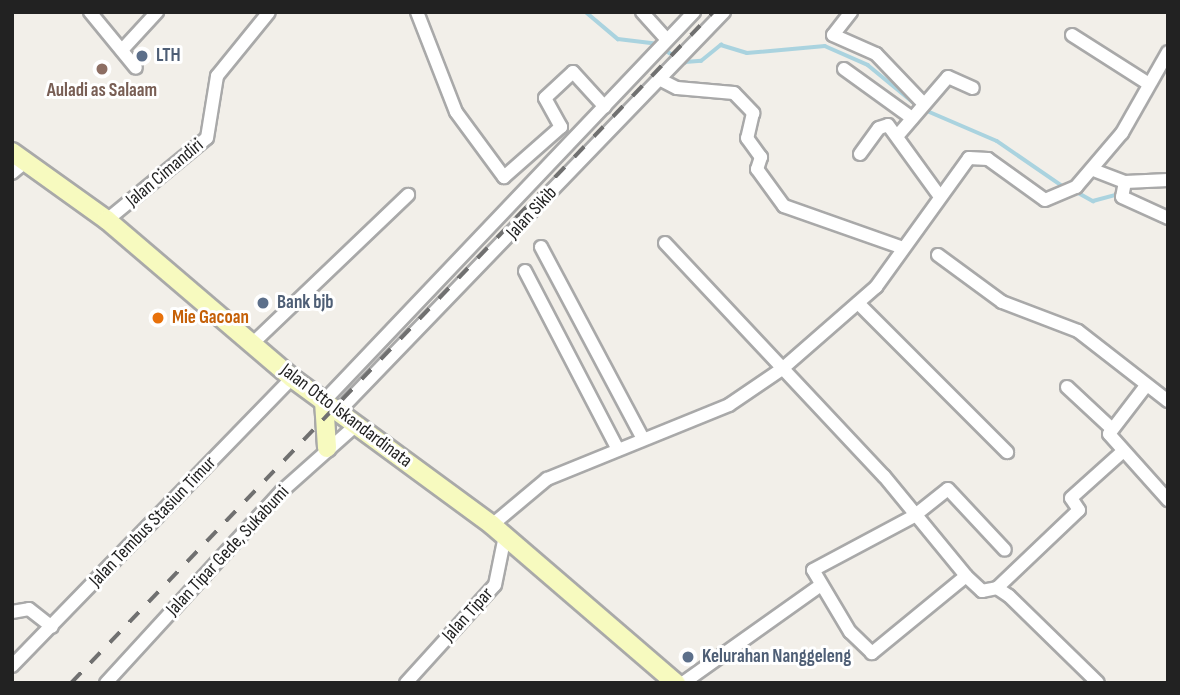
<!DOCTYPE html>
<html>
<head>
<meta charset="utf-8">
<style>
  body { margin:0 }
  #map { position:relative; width:1180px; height:695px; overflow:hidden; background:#f2efe9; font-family:"Sofia Sans Condensed",sans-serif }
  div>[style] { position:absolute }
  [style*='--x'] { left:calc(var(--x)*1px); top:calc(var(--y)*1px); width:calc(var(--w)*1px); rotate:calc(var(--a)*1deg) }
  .stream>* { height:3.5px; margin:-1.75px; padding:0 1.75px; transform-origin:1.75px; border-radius:1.75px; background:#aad3df }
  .roads { filter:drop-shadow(2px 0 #a9a9a9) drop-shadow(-2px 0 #a9a9a9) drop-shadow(0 2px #a9a9a9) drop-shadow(0 -2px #a9a9a9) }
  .minor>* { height:12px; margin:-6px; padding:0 6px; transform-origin:6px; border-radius:6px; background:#fff }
  .secondary>* { height:18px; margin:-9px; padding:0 9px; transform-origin:9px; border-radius:9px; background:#f7fabf }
  .rail>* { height:3.5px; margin-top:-1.75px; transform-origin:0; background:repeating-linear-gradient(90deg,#707070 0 14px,transparent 0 28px) }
  .dots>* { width:19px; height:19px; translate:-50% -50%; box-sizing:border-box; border:4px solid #fff; border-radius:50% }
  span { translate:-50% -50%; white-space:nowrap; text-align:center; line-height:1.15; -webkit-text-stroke:6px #fff; paint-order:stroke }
  .service-label { font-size:19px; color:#4e5e75; font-weight:700 }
  .left { translate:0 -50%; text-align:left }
  .education-label { font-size:19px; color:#785e54; font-weight:700 }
  .street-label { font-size:19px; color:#222 }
  .food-label { font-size:19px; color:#c56008; font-weight:700 }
  .frame { position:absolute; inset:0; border:14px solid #222; pointer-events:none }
</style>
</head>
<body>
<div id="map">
  <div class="stream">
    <i style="--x:586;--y:12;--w:42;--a:40.2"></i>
    <i style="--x:618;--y:39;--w:39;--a:7"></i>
    <i style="--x:663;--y:49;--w:26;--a:31"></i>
    <i style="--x:685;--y:62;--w:16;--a:-4"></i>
    <i style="--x:701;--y:61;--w:26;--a:-39"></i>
    <i style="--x:721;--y:45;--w:27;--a:17"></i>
    <i style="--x:747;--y:53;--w:78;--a:-5.1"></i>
    <i style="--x:825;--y:46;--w:47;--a:23.8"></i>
    <i style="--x:868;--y:65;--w:66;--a:39.5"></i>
    <i style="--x:925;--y:110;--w:78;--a:23.3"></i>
    <i style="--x:997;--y:141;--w:81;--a:34.5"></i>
    <i style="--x:1075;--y:191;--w:21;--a:29"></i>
    <i style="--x:1093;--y:201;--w:27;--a:-15"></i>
  </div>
  <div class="roads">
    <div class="minor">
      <i style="--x:90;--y:12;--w:72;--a:50.6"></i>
      <i style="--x:417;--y:12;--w:107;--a:68.7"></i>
      <i style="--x:456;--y:112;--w:81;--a:53.6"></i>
      <i style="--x:504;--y:177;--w:76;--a:-41.3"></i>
      <i style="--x:561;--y:127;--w:33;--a:-119"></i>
      <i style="--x:545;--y:98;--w:38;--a:-43"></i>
      <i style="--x:573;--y:72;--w:47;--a:47.6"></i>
      <i style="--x:642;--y:12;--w:36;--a:48"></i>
      <i style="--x:851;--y:12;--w:29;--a:128"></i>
      <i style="--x:833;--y:35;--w:47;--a:23.8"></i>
      <i style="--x:876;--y:54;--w:68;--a:46.2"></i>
      <i style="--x:1072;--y:35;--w:91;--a:32.5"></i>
      <i style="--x:122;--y:50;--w:52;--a:-47.4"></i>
      <i style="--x:844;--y:69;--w:84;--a:35.8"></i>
      <i style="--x:659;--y:79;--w:20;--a:27"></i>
      <i style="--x:677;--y:88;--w:57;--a:5"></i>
      <i style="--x:734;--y:93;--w:28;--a:46"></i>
      <i style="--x:753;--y:113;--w:26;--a:103"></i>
      <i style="--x:747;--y:138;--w:24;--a:54"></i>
      <i style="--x:761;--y:157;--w:13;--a:108"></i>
      <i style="--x:757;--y:169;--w:46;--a:53.9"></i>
      <i style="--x:784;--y:206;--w:126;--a:19.4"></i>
      <i style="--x:899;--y:134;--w:75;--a:-49.3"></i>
      <i style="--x:948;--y:77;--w:27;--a:24"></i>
      <i style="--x:860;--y:154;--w:32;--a:-54"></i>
      <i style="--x:879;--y:128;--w:9;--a:-18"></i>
      <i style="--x:888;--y:125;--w:85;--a:54.1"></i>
      <i style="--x:1096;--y:171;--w:31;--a:21"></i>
      <i style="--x:1125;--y:182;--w:43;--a:-2.7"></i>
      <i style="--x:12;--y:173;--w:17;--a:-40"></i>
      <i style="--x:1125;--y:182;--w:15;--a:101"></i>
      <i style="--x:1122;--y:197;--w:51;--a:24.5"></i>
      <i style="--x:107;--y:220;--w:129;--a:-39.4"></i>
      <i style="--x:207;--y:138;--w:63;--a:-80.8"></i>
      <i style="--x:217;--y:76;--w:82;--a:-50.9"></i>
      <i style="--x:665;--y:243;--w:320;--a:46.8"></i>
      <i style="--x:884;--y:476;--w:129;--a:50.6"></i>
      <i style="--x:966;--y:576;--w:22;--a:43"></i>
      <i style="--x:982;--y:591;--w:15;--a:-11"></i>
      <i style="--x:997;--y:588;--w:14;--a:34"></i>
      <i style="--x:1009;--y:596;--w:124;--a:44.3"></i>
      <i style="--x:541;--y:247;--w:217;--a:62"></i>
      <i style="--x:938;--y:255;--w:79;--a:36.3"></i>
      <i style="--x:1002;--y:302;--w:81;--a:20.9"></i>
      <i style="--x:1078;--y:331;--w:114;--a:37.9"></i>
      <i style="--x:525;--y:271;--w:199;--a:62.5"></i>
      <i style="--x:858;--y:303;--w:211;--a:45"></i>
      <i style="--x:252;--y:344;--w:216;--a:-43.7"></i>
      <i style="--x:1067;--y:387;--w:60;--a:43"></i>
      <i style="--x:1145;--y:387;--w:59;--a:127.5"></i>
      <i style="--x:1109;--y:434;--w:89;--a:48.2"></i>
      <i style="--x:324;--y:401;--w:537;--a:-46.43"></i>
      <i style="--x:338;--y:412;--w:556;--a:-46.02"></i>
      <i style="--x:492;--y:525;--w:72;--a:-39.9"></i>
      <i style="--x:547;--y:479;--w:196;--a:-22.1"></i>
      <i style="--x:729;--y:405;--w:64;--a:-34.2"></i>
      <i style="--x:782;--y:369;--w:125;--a:-41.1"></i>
      <i style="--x:876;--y:287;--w:159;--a:-54.2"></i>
      <i style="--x:969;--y:158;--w:19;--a:3"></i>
      <i style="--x:988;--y:159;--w:70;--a:35.7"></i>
      <i style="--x:1045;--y:200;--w:34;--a:-23"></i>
      <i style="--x:1076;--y:187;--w:71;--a:-49.6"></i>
      <i style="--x:1122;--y:133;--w:93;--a:-60.4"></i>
      <i style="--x:966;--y:576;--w:122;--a:140.7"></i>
      <i style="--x:872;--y:653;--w:30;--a:-136"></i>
      <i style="--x:850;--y:632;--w:72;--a:-120.8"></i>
      <i style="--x:813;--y:570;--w:115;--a:-28.1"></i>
      <i style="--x:914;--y:516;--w:43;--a:-38.5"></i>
      <i style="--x:948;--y:489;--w:83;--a:46.9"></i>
      <i style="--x:997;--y:588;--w:113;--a:-43.6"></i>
      <i style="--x:1079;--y:510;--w:14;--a:-124"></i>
      <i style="--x:1071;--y:498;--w:67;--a:-42"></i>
      <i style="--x:12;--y:612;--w:17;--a:-10"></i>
      <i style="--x:29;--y:609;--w:29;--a:38"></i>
      <i style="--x:12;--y:666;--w:402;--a:-45.8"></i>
      <i style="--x:106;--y:683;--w:260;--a:-47.5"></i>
      <i style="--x:282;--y:491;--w:99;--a:-41.7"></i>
      <i style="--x:406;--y:683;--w:132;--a:-47.8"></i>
      <i style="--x:495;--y:585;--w:50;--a:-78.5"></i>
      <i style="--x:683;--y:683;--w:169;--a:-35.4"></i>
    </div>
    <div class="secondary">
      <i style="--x:12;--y:152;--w:117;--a:35.6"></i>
      <i style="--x:107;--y:220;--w:243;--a:40.5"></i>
      <i style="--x:292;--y:378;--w:248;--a:36.3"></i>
      <i style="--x:492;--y:525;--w:243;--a:40.7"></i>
      <i style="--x:324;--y:401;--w:47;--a:86.3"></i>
    </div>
  </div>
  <div class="rail">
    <i style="--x:71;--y:683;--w:929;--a:-46.27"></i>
  </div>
  <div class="dots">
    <i style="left:142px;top:56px;background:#5c6f8a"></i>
    <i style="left:102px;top:69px;background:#8d6e63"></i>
    <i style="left:263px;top:303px;background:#5c6f8a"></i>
    <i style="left:158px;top:318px;background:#e8710a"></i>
    <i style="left:688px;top:657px;background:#5c6f8a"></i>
  </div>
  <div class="service-label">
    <span class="left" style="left:156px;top:56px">LTH</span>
    <span class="left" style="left:277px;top:303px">Bank bjb</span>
    <span class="left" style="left:702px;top:657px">Kelurahan Nanggeleng</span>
  </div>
  <div class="education-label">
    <span style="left:102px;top:91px">Auladi as Salaam</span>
  </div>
  <div class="street-label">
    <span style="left:165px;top:173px;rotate:-40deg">Jalan Cimandiri</span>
    <span style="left:532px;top:213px;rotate:-47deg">Jalan Sikib</span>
    <span style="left:346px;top:416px;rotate:37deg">Jalan Otto Iskandardinata</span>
    <span style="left:153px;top:522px;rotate:-46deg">Jalan Tembus Stasiun Timur</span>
    <span style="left:228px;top:551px;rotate:-47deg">Jalan Tipar Gede, Sukabumi</span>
    <span style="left:468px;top:615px;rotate:-48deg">Jalan Tipar</span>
  </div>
  <div class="food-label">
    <span class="left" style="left:172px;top:318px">Mie Gacoan</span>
  </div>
  <div class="frame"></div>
</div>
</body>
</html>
